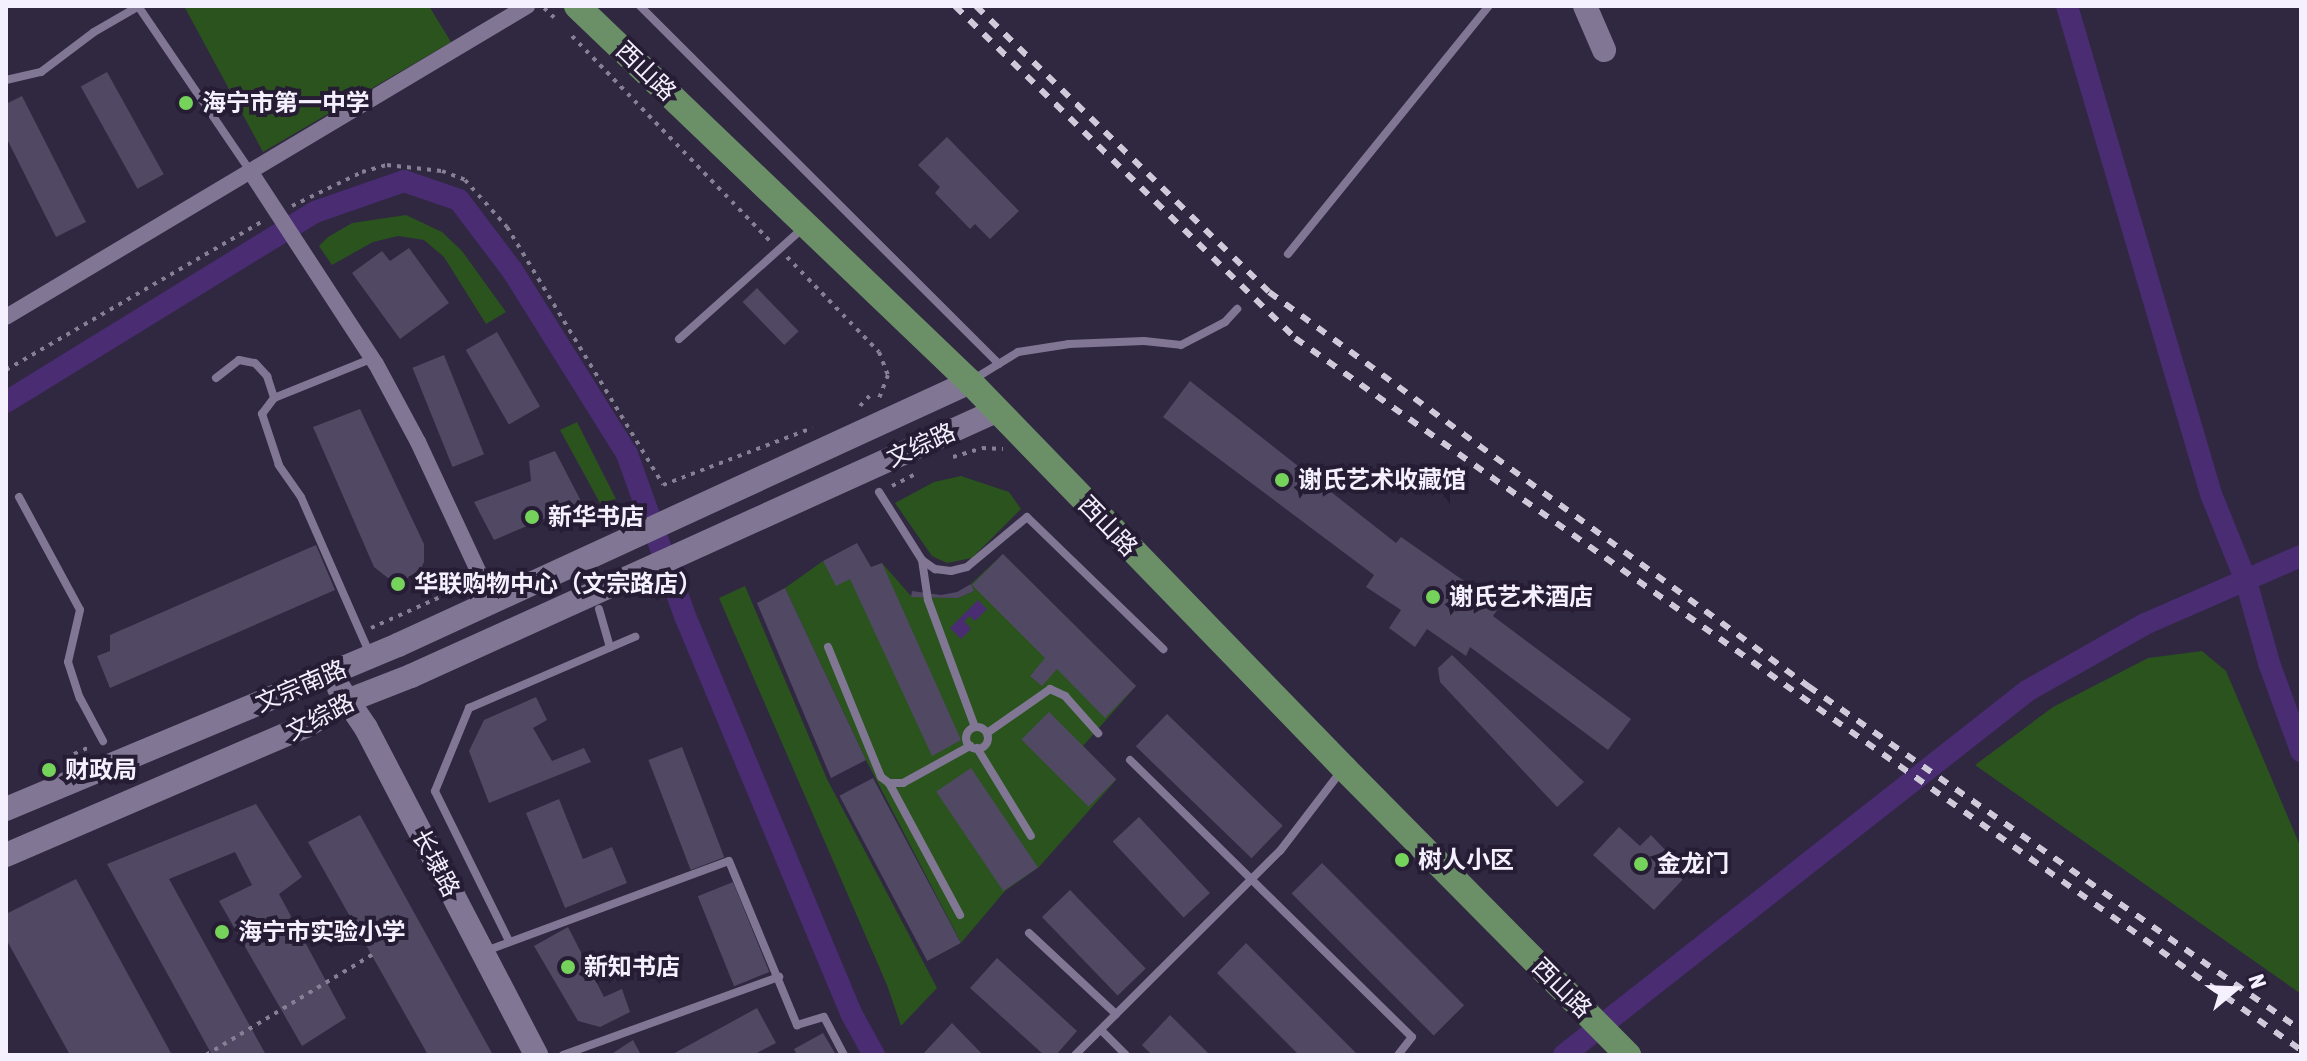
<!DOCTYPE html>
<html>
<head>
<meta charset="utf-8">
<style>
  body { margin:0 }
  #map { position:relative; width:2307px; height:1061px; overflow:hidden; background:#302740; font-family:"Asap Condensed","Noto Sans SC",sans-serif }
  div>[style] { position:absolute }
  [style*='--x'] { left:calc(var(--x)*1px); top:calc(var(--y)*1px); width:calc(var(--w)*1px); rotate:calc(var(--a)*1deg) }
  .green>* { inset:0; background:#2a531e }
  .water>* { inset:0; background:#492c72 }
  .canal>* { height:22px; margin:-11px; padding:0 11px; transform-origin:11px; border-radius:11px; background:#492c72 }
  .building>* { inset:0; background:#514864; transform-origin:0 0 }
  .path>* { height:4px; margin-top:-2px; transform-origin:0; background:repeating-linear-gradient(90deg,#878094 0 4px,transparent 0 10px) }
  .lane>* { height:8px; margin:-4px; padding:0 4px; transform-origin:4px; border-radius:4px; background:#817795 }
  .lane>.ring { margin:-4px; padding:0; box-sizing:content-box; background:none; border:8px solid #817795; border-radius:50% }
  .street>* { height:16px; margin:-8px; padding:0 8px; transform-origin:8px; border-radius:8px; background:#817795 }
  .secondary>* { height:24px; margin:-12px; padding:0 12px; transform-origin:12px; border-radius:12px; background:#817795 }
  .primary>* { height:26px; margin:-13px; padding:0 13px; transform-origin:13px; border-radius:13px; background:#6b9068 }
  .rail>* { height:6px; margin-top:-3px; transform-origin:0; background:repeating-linear-gradient(90deg,#cfcada 0 10px,transparent 0 20px) }
  .dots>* { width:22px; height:22px; translate:-50% -50%; box-sizing:border-box; border:4px solid #261d35; border-radius:50% }
  span { translate:-50% -50%; white-space:nowrap; text-align:center; line-height:1.15; -webkit-text-stroke:8px #261d35; paint-order:stroke }
  .street-label { font-size:24px; color:#f4f0fe }
  .poi-label { font-size:24px; color:#f4f0fe; font-weight:700 }
  .left { translate:0 -50%; text-align:left }
  .frame { position:absolute; inset:0; border:8px solid #f4f0fe; pointer-events:none }
  .north { position:absolute; left:2195px; top:949px; width:80px; height:80px; -webkit-text-stroke:6px #261d35; paint-order:stroke; rotate:71deg; font-size:22px; font-weight:700; line-height:32px; text-align:center; color:#f4f0fe }
  .north::after { content:''; display:block; margin:auto; width:28px; height:36px; background:#f4f0fe; clip-path:polygon(50% 0,100% 100%,50% 72%,0 100%) }
</style>
</head>
<body>
<div id="map">
  <div class="green">
    <i style="clip-path:polygon(184px 6px,429px 6px,451px 42px,263px 152px)"></i>
    <i style="clip-path:polygon(406px 215px,442px 232px,462px 251px,506px 312px,486px 324px,444px 257px,424px 240px,398px 236px,373px 242px,332px 265px,319px 246px,328px 237px,352px 223px)"></i>
    <i style="clip-path:polygon(577px 422px,616px 499px,600px 503px,560px 430px)"></i>
    <i style="clip-path:polygon(961px 476px,1009px 492px,1021px 509px,972px 558px,947px 563px,932px 556px,895px 503px,934px 482px)"></i>
    <i style="clip-path:polygon(1003px 554px,1136px 686px,1083px 746px,1116px 780px,1039px 867px,1005px 891px,961px 943px,866px 760px,785px 588px,823px 561px,837px 585px,882px 563px,911px 596px,958px 598px,974px 591px,971px 584px)"></i>
    <i style="clip-path:polygon(745px 586px,827px 779px,937px 988px,901px 1026px,887px 985px,719px 598px)"></i>
    <i style="clip-path:polygon(2202px 651px,2226px 671px,2301px 848px,2301px 994px,1975px 765px,2053px 707px,2148px 658px)"></i>
  </div>
  <div class="water">
    <i style="clip-path:polygon(978px 600px,987px 609px,975px 621px,970px 616px,964px 621px,971px 629px,961px 639px,950px 628px)"></i>
  </div>
  <div class="canal">
    <i style="--x:2067;--y:6;--w:509;--a:73.56"></i>
    <i style="--x:2211;--y:494;--w:94;--a:68.1"></i>
    <i style="--x:2246;--y:581;--w:85;--a:74.3"></i>
    <i style="--x:2269;--y:663;--w:94;--a:70"></i>
    <i style="--x:6;--y:402;--w:363;--a:-31.6"></i>
    <i style="--x:315;--y:212;--w:94;--a:-19.2"></i>
    <i style="--x:404;--y:181;--w:58;--a:19.1"></i>
    <i style="--x:459;--y:200;--w:88;--a:52.9"></i>
    <i style="--x:512;--y:270;--w:217;--a:58"></i>
    <i style="--x:627;--y:454;--w:172;--a:70.3"></i>
    <i style="--x:685;--y:616;--w:433;--a:67.3"></i>
    <i style="--x:852;--y:1015;--w:46;--a:61.2"></i>
    <i style="--x:1564;--y:1055;--w:589;--a:-38.17"></i>
    <i style="--x:2027;--y:691;--w:136;--a:-29.6"></i>
    <i style="--x:2145;--y:624;--w:170;--a:-23.6"></i>
  </div>
  <div class="building">
    <i style="left:107px;top:72px;width:117px;height:30px;rotate:61deg"></i>
    <i style="clip-path:polygon(22px 96px,86px 222px,56px 237px,6px 137px,6px 104px)"></i>
    <i style="clip-path:polygon(947px 137px,1019px 211px,990px 239px,975px 224px,970px 229px,935px 193px,940px 187px,918px 165px)"></i>
    <i style="clip-path:polygon(409px 248px,449px 303px,400px 339px,352px 273px,382px 251px,390px 261px)"></i>
    <i style="left:757px;top:288px;width:60px;height:20px;rotate:46deg"></i>
    <i style="left:497px;top:332px;width:86px;height:36px;rotate:60deg"></i>
    <i style="left:444px;top:355px;width:107px;height:34px;rotate:68deg"></i>
    <i style="clip-path:polygon(1190px 381px,1396px 543px,1401px 537px,1500px 606px,1493px 616px,1631px 719px,1608px 750px,1470px 647px,1466px 656px,1427px 629px,1415px 647px,1389px 628px,1401px 610px,1366px 587px,1374px 575px,1163px 417px)"></i>
    <i style="clip-path:polygon(360px 409px,424px 544px,424px 562px,420px 570px,405px 580px,388px 578px,374px 567px,313px 427px)"></i>
    <i style="clip-path:polygon(555px 451px,582px 503px,494px 540px,474px 502px,531px 481px,529px 461px)"></i>
    <i style="clip-path:polygon(857px 543px,871px 567px,882px 563px,961px 740px,932px 756px,850px 579px,836px 586px,823px 561px)"></i>
    <i style="clip-path:polygon(316px 545px,335px 590px,110px 688px,97px 656px,110px 651px,110px 635px)"></i>
    <i style="clip-path:polygon(1003px 554px,1136px 686px,1105px 718px,1057px 669px,1042px 686px,1030px 676px,1045px 658px,972px 585px)"></i>
    <i style="clip-path:polygon(971px 584px,974px 591px,958px 598px,911px 597px,912px 591px,941px 595px,957px 592px)"></i>
    <i style="clip-path:polygon(785px 588px,866px 760px,831px 778px,757px 603px)"></i>
    <i style="clip-path:polygon(1452px 655px,1584px 782px,1557px 807px,1440px 682px,1438px 668px)"></i>
    <i style="clip-path:polygon(536px 697px,547px 720px,533px 728px,552px 761px,584px 748px,591px 762px,489px 803px,469px 751px,484px 720px)"></i>
    <i style="left:1049px;top:712px;width:95px;height:39px;rotate:45deg"></i>
    <i style="left:1167px;top:714px;width:161px;height:45px;rotate:44deg"></i>
    <i style="left:682px;top:747px;width:118px;height:36px;rotate:69deg"></i>
    <i style="left:971px;top:768px;width:120px;height:42px;rotate:56deg"></i>
    <i style="left:873px;top:778px;width:187px;height:38px;rotate:62deg"></i>
    <i style="clip-path:polygon(559px 799px,583px 859px,612px 847px,627px 883px,565px 908px,526px 813px)"></i>
    <i style="clip-path:polygon(256px 804px,302px 877px,279px 894px,346px 1018px,302px 1046px,219px 901px,252px 885px,235px 852px,169px 879px,266px 1055px,212px 1055px,107px 864px)"></i>
    <i style="clip-path:polygon(360px 815px,493px 1055px,428px 1055px,308px 842px)"></i>
    <i style="left:1139px;top:817px;width:104px;height:36px;rotate:47deg"></i>
    <i style="clip-path:polygon(1619px 827px,1640px 846px,1651px 835px,1688px 874px,1654px 910px,1593px 855px)"></i>
    <i style="left:1322px;top:863px;width:201px;height:43px;rotate:45deg"></i>
    <i style="clip-path:polygon(76px 879px,172px 1055px,70px 1055px,6px 939px,6px 914px)"></i>
    <i style="left:733px;top:882px;width:97px;height:38px;rotate:68deg"></i>
    <i style="left:1070px;top:890px;width:109px;height:39px;rotate:46deg"></i>
    <i style="clip-path:polygon(568px 927px,604px 997px,622px 989px,630px 1012px,600px 1027px,578px 1021px,534px 946px)"></i>
    <i style="clip-path:polygon(1246px 943px,1358px 1055px,1299px 1055px,1217px 973px)"></i>
    <i style="clip-path:polygon(997px 958px,1077px 1031px,1056px 1055px,1044px 1055px,970px 988px)"></i>
    <i style="clip-path:polygon(757px 1008px,776px 1043px,753px 1055px,671px 1055px)"></i>
    <i style="clip-path:polygon(1170px 1015px,1210px 1055px,1152px 1055px,1142px 1045px)"></i>
    <i style="clip-path:polygon(952px 1023px,983px 1055px,922px 1055px)"></i>
    <i style="clip-path:polygon(823px 1033px,836px 1055px,797px 1055px,794px 1049px)"></i>
    <i style="clip-path:polygon(633px 1040px,641px 1055px,610px 1055px)"></i>
  </div>
  <div class="path">
    <i style="--x:544;--y:8;--w:19;--a:43"></i>
    <i style="--x:572;--y:36;--w:284;--a:46"></i>
    <i style="--x:292;--y:206;--w:78;--a:-25.9"></i>
    <i style="--x:362;--y:172;--w:26;--a:-16"></i>
    <i style="--x:387;--y:165;--w:55;--a:6.2"></i>
    <i style="--x:442;--y:171;--w:25;--a:21"></i>
    <i style="--x:465;--y:180;--w:63;--a:48.2"></i>
    <i style="--x:507;--y:227;--w:301;--a:58.8"></i>
    <i style="--x:663;--y:485;--w:160;--a:-20.9"></i>
    <i style="--x:787;--y:257;--w:132;--a:45.9"></i>
    <i style="--x:879;--y:352;--w:25;--a:69"></i>
    <i style="--x:888;--y:375;--w:26;--a:111"></i>
    <i style="--x:6;--y:370;--w:297;--a:-30.1"></i>
    <i style="--x:860;--y:406;--w:16;--a:-47"></i>
    <i style="--x:953;--y:457;--w:30;--a:-17"></i>
    <i style="--x:982;--y:448;--w:21;--a:3"></i>
    <i style="--x:892;--y:486;--w:27;--a:-27"></i>
    <i style="--x:371;--y:628;--w:103;--a:-24.1"></i>
    <i style="--x:65;--y:758;--w:27;--a:-24"></i>
    <i style="--x:206;--y:1055;--w:194;--a:-31.1"></i>
  </div>
  <div class="lane">
    <i style="--x:138;--y:6;--w:199;--a:55.8"></i>
    <i style="--x:640;--y:6;--w:507;--a:44.92"></i>
    <i style="--x:6;--y:80;--w:36;--a:-13"></i>
    <i style="--x:41;--y:72;--w:66;--a:-37"></i>
    <i style="--x:94;--y:32;--w:52;--a:-30"></i>
    <i style="--x:1288;--y:254;--w:319;--a:-51"></i>
    <i style="--x:679;--y:339;--w:166;--a:-41.8"></i>
    <i style="--x:216;--y:378;--w:29;--a:-38"></i>
    <i style="--x:239;--y:360;--w:16;--a:11"></i>
    <i style="--x:255;--y:363;--w:18;--a:47"></i>
    <i style="--x:267;--y:376;--w:23;--a:72"></i>
    <i style="--x:974;--y:379;--w:52;--a:-31.5"></i>
    <i style="--x:1018;--y:352;--w:52;--a:-8.9"></i>
    <i style="--x:1069;--y:344;--w:75;--a:-2.3"></i>
    <i style="--x:1144;--y:341;--w:37;--a:6"></i>
    <i style="--x:1181;--y:345;--w:50;--a:-27.6"></i>
    <i style="--x:1225;--y:322;--w:18;--a:-47"></i>
    <i style="--x:879;--y:492;--w:80;--a:57.7"></i>
    <i style="--x:922;--y:560;--w:16;--a:35"></i>
    <i style="--x:935;--y:569;--w:16;--a:7"></i>
    <i style="--x:951;--y:571;--w:16;--a:-14"></i>
    <i style="--x:967;--y:567;--w:78;--a:-39.8"></i>
    <i style="--x:1027;--y:517;--w:190;--a:44.1"></i>
    <i style="--x:19;--y:497;--w:128;--a:61.6"></i>
    <i style="--x:80;--y:610;--w:53;--a:103"></i>
    <i style="--x:68;--y:662;--w:38;--a:72"></i>
    <i style="--x:80;--y:698;--w:49;--a:61.9"></i>
    <i style="--x:922;--y:560;--w:40;--a:81.5"></i>
    <i style="--x:928;--y:600;--w:135;--a:69.7"></i>
    <i style="--x:599;--y:609;--w:40;--a:74"></i>
    <i style="--x:828;--y:647;--w:140;--a:67.8"></i>
    <i style="--x:881;--y:777;--w:10;--a:37"></i>
    <i style="--x:889;--y:783;--w:14;--a:0"></i>
    <i style="--x:903;--y:783;--w:77;--a:-28.9"></i>
    <i style="--x:369;--y:652;--w:169;--a:-113.7"></i>
    <i style="--x:301;--y:497;--w:39;--a:-125"></i>
    <i style="--x:279;--y:465;--w:54;--a:-108.4"></i>
    <i style="--x:262;--y:414;--w:20;--a:-53"></i>
    <i style="--x:274;--y:398;--w:107;--a:-22"></i>
    <i class="ring" style="left:966px;top:727px;width:14px;height:14px"></i>
    <i style="--x:987;--y:733;--w:77;--a:-34.9"></i>
    <i style="--x:1050;--y:689;--w:17;--a:25"></i>
    <i style="--x:1065;--y:696;--w:50;--a:48.3"></i>
    <i style="--x:977;--y:748;--w:103;--a:58.5"></i>
    <i style="--x:1130;--y:760;--w:395;--a:44.5"></i>
    <i style="--x:1412;--y:1037;--w:23;--a:128"></i>
    <i style="--x:889;--y:783;--w:150;--a:61.7"></i>
    <i style="--x:1029;--y:933;--w:119;--a:43"></i>
    <i style="--x:509;--y:941;--w:167;--a:-116.3"></i>
    <i style="--x:435;--y:791;--w:90;--a:-67.7"></i>
    <i style="--x:469;--y:708;--w:181;--a:-23.2"></i>
    <i style="--x:483;--y:952;--w:262;--a:-20.3"></i>
    <i style="--x:729;--y:861;--w:178;--a:67.5"></i>
    <i style="--x:797;--y:1025;--w:28;--a:-17"></i>
    <i style="--x:824;--y:1017;--w:43;--a:62.2"></i>
    <i style="--x:1101;--y:1030;--w:35;--a:45"></i>
    <i style="--x:563;--y:1055;--w:230;--a:-19.9"></i>
    <i style="--x:1075;--y:1055;--w:289;--a:-44.9"></i>
    <i style="--x:1280;--y:851;--w:102;--a:-52.6"></i>
  </div>
  <div class="street">
    <i style="--x:250;--y:171;--w:230;--a:56.9"></i>
    <i style="--x:376;--y:364;--w:89;--a:61.7"></i>
    <i style="--x:418;--y:442;--w:151;--a:65"></i>
    <i style="--x:6;--y:317;--w:607;--a:-30.83"></i>
  </div>
  <div class="secondary">
    <i style="--x:1585;--y:6;--w:48;--a:66.6"></i>
    <i style="--x:339;--y:688;--w:48;--a:56"></i>
    <i style="--x:366;--y:728;--w:369;--a:62.5"></i>
    <i style="--x:6;--y:809;--w:425;--a:-22.7"></i>
    <i style="--x:398;--y:645;--w:630;--a:-24.69"></i>
    <i style="--x:6;--y:855;--w:327;--a:-23.3"></i>
    <i style="--x:306;--y:726;--w:48;--a:-31.4"></i>
    <i style="--x:347;--y:701;--w:69;--a:-21.3"></i>
    <i style="--x:411;--y:676;--w:642;--a:-24.37"></i>
  </div>
  <div class="primary">
    <i style="--x:577;--y:6;--w:544;--a:43.73"></i>
    <i style="--x:970;--y:382;--w:537;--a:45.9"></i>
    <i style="--x:1344;--y:768;--w:404;--a:45.3"></i>
  </div>
  <div class="rail">
    <i style="--x:955;--y:6;--w:475;--a:44.3"></i>
    <i style="--x:1295;--y:338;--w:1232;--a:35.29"></i>
    <i style="--x:976;--y:6;--w:409;--a:44.3"></i>
    <i style="--x:1269;--y:292;--w:668;--a:36.17"></i>
    <i style="--x:1808;--y:686;--w:601;--a:34.91"></i>
  </div>
  <div class="dots">
    <i style="left:186px;top:103px;background:#75d25b"></i>
    <i style="left:1282px;top:480px;background:#75d25b"></i>
    <i style="left:532px;top:517px;background:#75d25b"></i>
    <i style="left:398px;top:584px;background:#75d25b"></i>
    <i style="left:1433px;top:597px;background:#75d25b"></i>
    <i style="left:49px;top:770px;background:#75d25b"></i>
    <i style="left:1402px;top:860px;background:#75d25b"></i>
    <i style="left:1641px;top:864px;background:#75d25b"></i>
    <i style="left:222px;top:932px;background:#75d25b"></i>
    <i style="left:568px;top:967px;background:#75d25b"></i>
  </div>
  <div class="street-label">
    <span style="left:646px;top:71px;rotate:44deg">西山路</span>
    <span style="left:921px;top:445px;rotate:-24deg">文综路</span>
    <span style="left:1108px;top:526px;rotate:46deg">西山路</span>
    <span style="left:301px;top:686px;rotate:-23deg">文宗南路</span>
    <span style="left:320px;top:717px;rotate:-27deg">文综路</span>
    <span style="left:436px;top:863px;rotate:62deg">长埭路</span>
    <span style="left:1562px;top:988px;rotate:45deg">西山路</span>
  </div>
  <div class="poi-label">
    <span class="left" style="left:202px;top:103px">海宁市第一中学</span>
    <span class="left" style="left:1298px;top:480px">谢氏艺术收藏馆</span>
    <span class="left" style="left:548px;top:517px">新华书店</span>
    <span class="left" style="left:414px;top:584px">华联购物中心（文宗路店）</span>
    <span class="left" style="left:1449px;top:597px">谢氏艺术酒店</span>
    <span class="left" style="left:65px;top:770px">财政局</span>
    <span class="left" style="left:1418px;top:860px">树人小区</span>
    <span class="left" style="left:1657px;top:864px">金龙门</span>
    <span class="left" style="left:238px;top:932px">海宁市实验小学</span>
    <span class="left" style="left:584px;top:967px">新知书店</span>
  </div>
  <div class="frame"></div>
  <div class="north">N</div>
</div>
</body>
</html>
